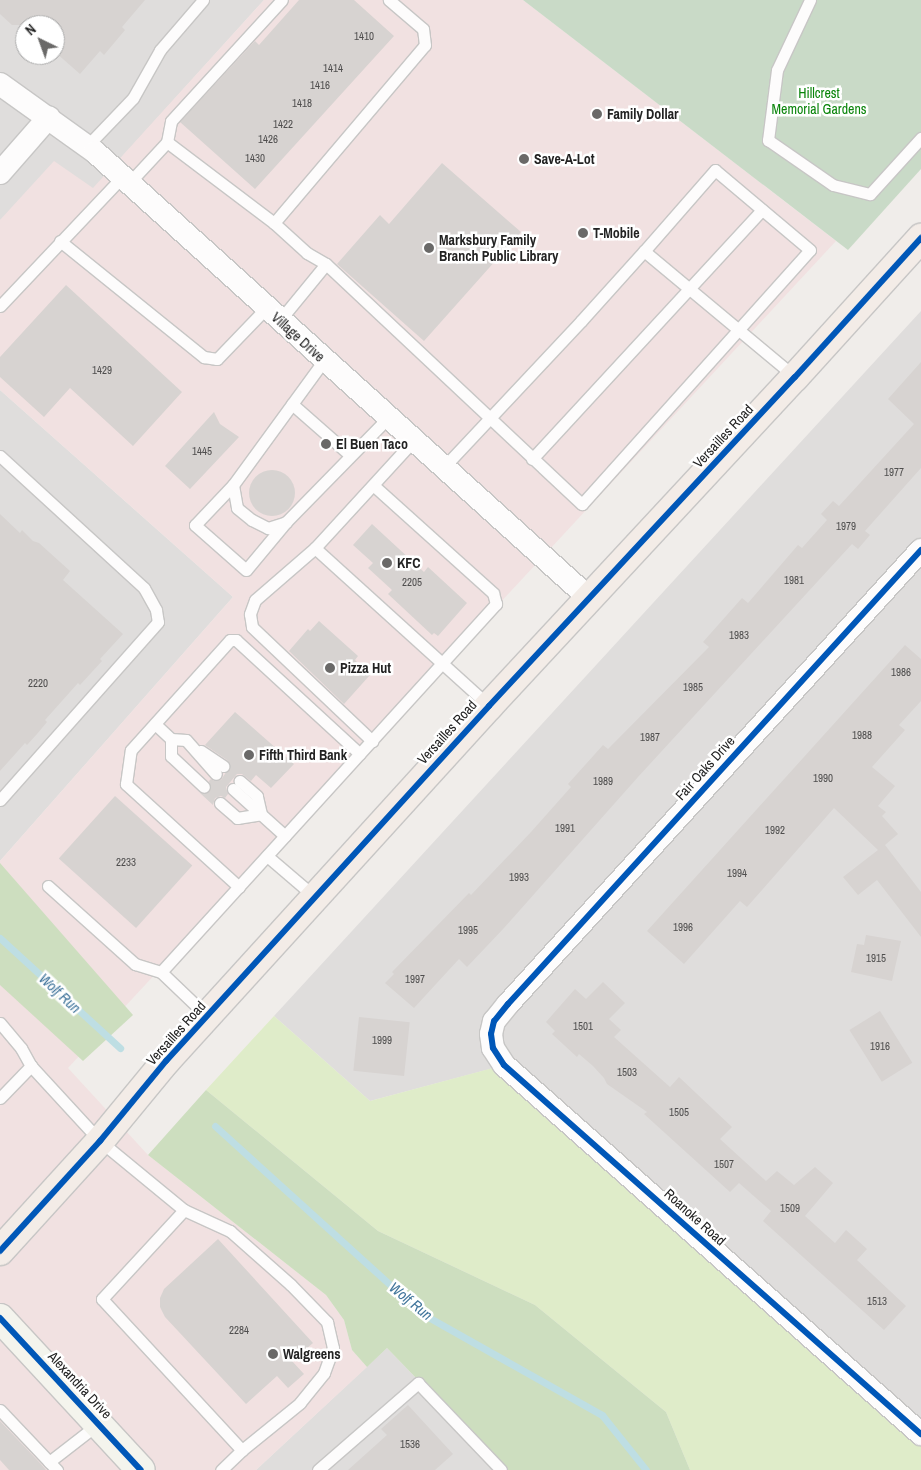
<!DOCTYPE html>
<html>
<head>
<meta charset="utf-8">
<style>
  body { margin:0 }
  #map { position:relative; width:921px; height:1470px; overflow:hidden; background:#f0edea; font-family:"Archivo Narrow",sans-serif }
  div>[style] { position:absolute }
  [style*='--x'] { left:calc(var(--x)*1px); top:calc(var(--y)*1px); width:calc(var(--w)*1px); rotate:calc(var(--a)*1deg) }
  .residential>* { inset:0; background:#dfdddc }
  .commercial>* { inset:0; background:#f1e1e1 }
  .grass>* { inset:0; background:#dfecc9 }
  .forest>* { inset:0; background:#cddebf }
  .cemetery>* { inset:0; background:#c9dac7 }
  .stream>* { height:7px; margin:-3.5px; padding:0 3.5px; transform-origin:3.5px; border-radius:3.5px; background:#bedee3 }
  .building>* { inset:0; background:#d7d3d1; transform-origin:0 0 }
  .round { border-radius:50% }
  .roads { filter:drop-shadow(1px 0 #c7c6c5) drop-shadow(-1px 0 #c7c6c5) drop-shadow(0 1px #c7c6c5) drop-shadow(0 -1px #c7c6c5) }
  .lane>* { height:11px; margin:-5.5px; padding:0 5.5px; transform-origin:5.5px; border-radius:5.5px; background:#fdfcfc }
  .street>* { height:22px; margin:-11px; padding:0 11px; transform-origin:11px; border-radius:11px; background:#fdfcfc }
  .secondary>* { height:28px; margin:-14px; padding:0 14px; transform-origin:14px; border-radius:14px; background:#f4f4ed }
  .primary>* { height:28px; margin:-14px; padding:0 14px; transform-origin:14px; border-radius:14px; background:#f3ece7 }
  .cycleway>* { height:6px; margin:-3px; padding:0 3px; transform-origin:3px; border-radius:3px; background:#0057b8 }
  .dots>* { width:14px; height:14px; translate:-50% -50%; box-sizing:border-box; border:2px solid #fff; border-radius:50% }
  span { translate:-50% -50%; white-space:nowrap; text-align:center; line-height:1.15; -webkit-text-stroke:5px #fff; paint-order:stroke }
  .number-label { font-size:11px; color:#4f4e4e }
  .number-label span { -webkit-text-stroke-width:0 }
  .park-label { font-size:14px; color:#0a850b }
  .poi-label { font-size:14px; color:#222; font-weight:700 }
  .left { translate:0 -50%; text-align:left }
  .street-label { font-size:14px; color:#222 }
  .water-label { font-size:15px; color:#42769c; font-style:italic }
  .north { position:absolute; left:15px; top:15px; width:50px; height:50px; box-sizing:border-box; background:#fff; border:1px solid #a7a7a7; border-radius:50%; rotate:318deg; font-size:14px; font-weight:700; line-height:20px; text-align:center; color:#222 }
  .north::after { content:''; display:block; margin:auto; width:18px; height:22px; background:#6a6968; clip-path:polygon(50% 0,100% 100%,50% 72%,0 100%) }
</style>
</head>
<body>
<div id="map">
  <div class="residential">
    <i style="clip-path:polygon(evenodd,0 0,264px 0,93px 189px,0 220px,0 0,25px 25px,55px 25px,55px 55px,25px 55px,25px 25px)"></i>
    <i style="clip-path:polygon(921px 311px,921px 1432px,505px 1065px,370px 1101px,274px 1016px)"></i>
    <i style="clip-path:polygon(0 390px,233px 597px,0 861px)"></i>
    <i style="clip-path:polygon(387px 1348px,505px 1470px,256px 1470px)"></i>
  </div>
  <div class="commercial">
    <i style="clip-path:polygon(264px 0,523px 0,836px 241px,68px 1068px,148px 1155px,326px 1295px,344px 1320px,352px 1350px,367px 1367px,256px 1470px,0 1470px,0 861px,233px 597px,0 390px,0 220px,54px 161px,93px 188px)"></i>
  </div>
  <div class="grass">
    <i style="clip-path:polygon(274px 1016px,370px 1101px,504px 1065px,921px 1434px,921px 1470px,690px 1470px,666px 1412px,535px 1305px,378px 1231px,206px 1090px)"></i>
  </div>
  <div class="forest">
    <i style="clip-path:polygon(0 863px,133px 1015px,83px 1061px,0 985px)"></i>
    <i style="clip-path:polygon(206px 1090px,378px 1231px,535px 1305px,666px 1412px,690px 1470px,505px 1470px,387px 1348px,367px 1367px,352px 1350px,344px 1320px,326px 1295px,148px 1155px)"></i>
  </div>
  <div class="cemetery">
    <i style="clip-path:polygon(523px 0,921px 0,921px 169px,848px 250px)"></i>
  </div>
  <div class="stream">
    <i style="--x:0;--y:938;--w:163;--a:42.5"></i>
    <i style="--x:215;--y:1126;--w:278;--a:42.2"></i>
    <i style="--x:421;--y:1313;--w:208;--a:29.4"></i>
    <i style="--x:602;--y:1415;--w:70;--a:51.3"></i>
  </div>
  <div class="building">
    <i style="clip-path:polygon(0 0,145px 0,122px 27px,125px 30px,104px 55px,100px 51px,80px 74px,55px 52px,55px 25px,12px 25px,0 14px)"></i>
    <i style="clip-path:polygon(299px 0,354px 0,394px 36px,255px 189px,180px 122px,255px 41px,259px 45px)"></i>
    <i style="clip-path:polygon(442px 163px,521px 232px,424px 341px,337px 264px,380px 215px,389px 224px)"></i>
    <i style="clip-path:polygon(66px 285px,182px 392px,133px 446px,70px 388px,44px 417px,0 377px,0 357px)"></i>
    <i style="clip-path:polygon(921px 362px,921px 468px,865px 531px,870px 535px,858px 549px,852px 544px,638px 777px,504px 928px,467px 967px,459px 959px,414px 1008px,385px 983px,394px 974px,392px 972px,469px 893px,471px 895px,531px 832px,571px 787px,568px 784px,603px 745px,608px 749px,709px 647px,703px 642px,742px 598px,748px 603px,798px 545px,802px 548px,827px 520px,821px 514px,833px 501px,839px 506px,914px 424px,888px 399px)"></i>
    <i style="clip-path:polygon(214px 412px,220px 424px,239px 437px,190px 489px,165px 466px)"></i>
    <i class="round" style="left:249px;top:470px;width:46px;height:46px"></i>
    <i style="clip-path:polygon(0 514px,20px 533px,22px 530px,33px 541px,39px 543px,70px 571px,63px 580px,123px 634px,100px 659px,102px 661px,80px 685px,78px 683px,45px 720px,47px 722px,37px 734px,27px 745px,25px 743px,0 771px)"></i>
    <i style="clip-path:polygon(372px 524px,424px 572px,428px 567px,467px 603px,438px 636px,434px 633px,432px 635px,388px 594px,392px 590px,368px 568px,373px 563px,353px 545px)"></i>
    <i style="clip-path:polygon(319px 621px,358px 656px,355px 660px,370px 675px,344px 704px,289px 651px,308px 629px,310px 631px)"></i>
    <i style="clip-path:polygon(905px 645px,921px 659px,921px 701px,899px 725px,905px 730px,872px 767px,895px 786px,878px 806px,886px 812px,882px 816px,898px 834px,885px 845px,921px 892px,921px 937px,877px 880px,858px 895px,843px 877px,878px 850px,834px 808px,747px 907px,740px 901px,684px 964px,647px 931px)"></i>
    <i style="clip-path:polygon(235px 712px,294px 764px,271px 788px,256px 775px,251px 781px,242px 774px,237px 774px,226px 787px,228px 794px,225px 798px,221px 796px,215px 798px,213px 805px,200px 793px,209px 792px,211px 788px,209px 781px,211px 779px,214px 781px,221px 780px,230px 766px,227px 760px,205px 745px)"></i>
    <i style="left:115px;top:796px;width:104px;height:84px;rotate:42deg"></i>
    <i style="clip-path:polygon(866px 935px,901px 941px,892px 981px,851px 972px,857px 944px,864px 945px)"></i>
    <i style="clip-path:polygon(603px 982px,625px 1003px,609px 1019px,621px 1030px,614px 1037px,670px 1087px,679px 1077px,732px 1127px,720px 1139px,766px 1181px,777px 1171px,794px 1185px,815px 1167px,833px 1183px,805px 1216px,835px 1243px,846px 1230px,867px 1249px,857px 1260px,906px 1306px,884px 1330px,763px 1221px,771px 1211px,739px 1183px,730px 1192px,644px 1114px,647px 1112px,607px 1084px,604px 1078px,593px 1066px,579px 1054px,577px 1057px,552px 1034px,555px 1031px,546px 1022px,575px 989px,586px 999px)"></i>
    <i style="left:880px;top:1011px;width:61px;height:36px;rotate:58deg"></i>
    <i style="left:359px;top:1017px;width:51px;height:54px;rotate:6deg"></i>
    <i style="clip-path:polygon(218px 1239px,313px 1343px,292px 1361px,304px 1374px,288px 1388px,277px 1376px,246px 1404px,165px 1317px,160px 1307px,160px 1298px,164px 1289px)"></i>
    <i style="clip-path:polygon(408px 1405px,453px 1454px,435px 1470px,348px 1470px,387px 1435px,381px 1429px)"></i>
    <i style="clip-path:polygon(0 1421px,41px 1464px,46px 1470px,9px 1470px,0 1460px)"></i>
  </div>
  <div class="roads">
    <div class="lane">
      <i style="--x:810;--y:0;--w:77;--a:115.2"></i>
      <i style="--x:777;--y:70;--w:71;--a:97.3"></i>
      <i style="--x:768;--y:140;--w:79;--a:34.7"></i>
      <i style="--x:833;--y:185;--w:38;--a:14"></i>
      <i style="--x:870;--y:194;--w:76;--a:-47.7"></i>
      <i style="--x:167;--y:142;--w:21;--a:-79"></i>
      <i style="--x:171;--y:121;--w:164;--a:-47.5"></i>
      <i style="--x:87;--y:146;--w:66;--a:-46.2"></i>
      <i style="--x:133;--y:98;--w:55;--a:-60.6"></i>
      <i style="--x:160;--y:50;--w:66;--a:-49.3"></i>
      <i style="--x:129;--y:183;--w:56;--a:-47.2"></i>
      <i style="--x:167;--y:142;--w:134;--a:37.1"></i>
      <i style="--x:274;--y:223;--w:45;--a:42.3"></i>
      <i style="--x:307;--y:253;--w:22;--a:30"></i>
      <i style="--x:326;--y:264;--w:351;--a:43.2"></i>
      <i style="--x:582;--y:504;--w:341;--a:-48.1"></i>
      <i style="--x:810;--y:250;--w:124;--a:-139.9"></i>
      <i style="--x:715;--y:170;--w:108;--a:131.2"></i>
      <i style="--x:274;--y:223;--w:233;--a:-49.7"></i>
      <i style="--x:425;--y:45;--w:16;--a:-97"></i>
      <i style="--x:423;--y:29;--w:45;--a:-139.5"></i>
      <i style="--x:60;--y:241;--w:185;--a:38.9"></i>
      <i style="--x:204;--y:357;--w:13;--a:9"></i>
      <i style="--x:217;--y:359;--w:71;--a:-46.1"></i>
      <i style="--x:0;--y:306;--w:178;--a:-46.6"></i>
      <i style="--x:280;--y:320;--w:72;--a:-50.6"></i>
      <i style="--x:292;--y:404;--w:77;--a:41.3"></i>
      <i style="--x:413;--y:441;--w:145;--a:132.5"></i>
      <i style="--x:315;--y:548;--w:235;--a:42.2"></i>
      <i style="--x:0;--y:456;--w:195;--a:42.5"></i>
      <i style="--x:144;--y:588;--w:25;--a:61"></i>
      <i style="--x:156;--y:610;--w:12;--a:81"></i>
      <i style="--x:158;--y:622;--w:238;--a:131.6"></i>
      <i style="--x:532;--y:459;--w:339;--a:-47.3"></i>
      <i style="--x:443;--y:468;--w:202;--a:-46.8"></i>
      <i style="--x:581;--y:321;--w:94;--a:-48"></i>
      <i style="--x:644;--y:251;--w:197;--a:39.8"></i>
      <i style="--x:233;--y:485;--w:23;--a:80"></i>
      <i style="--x:237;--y:508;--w:19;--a:39"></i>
      <i style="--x:252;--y:520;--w:18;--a:27"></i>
      <i style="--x:268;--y:528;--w:19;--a:-18"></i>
      <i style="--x:286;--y:522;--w:146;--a:-45.6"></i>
      <i style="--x:286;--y:522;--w:62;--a:129.8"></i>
      <i style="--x:246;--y:570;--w:68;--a:-138.6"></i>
      <i style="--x:195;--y:525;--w:55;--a:-46.5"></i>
      <i style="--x:233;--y:485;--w:155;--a:-53.9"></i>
      <i style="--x:315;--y:548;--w:79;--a:139.1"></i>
      <i style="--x:255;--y:600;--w:15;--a:110"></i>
      <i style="--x:250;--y:614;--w:13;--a:81"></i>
      <i style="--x:252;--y:627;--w:166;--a:43.5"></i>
      <i style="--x:155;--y:724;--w:22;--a:43"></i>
      <i style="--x:171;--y:739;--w:15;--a:4"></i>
      <i style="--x:186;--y:740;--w:45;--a:48.6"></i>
      <i style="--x:171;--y:739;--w:17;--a:90"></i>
      <i style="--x:171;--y:756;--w:45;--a:43.2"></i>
      <i style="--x:201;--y:751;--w:27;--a:34"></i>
      <i style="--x:233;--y:789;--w:70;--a:42.1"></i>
      <i style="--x:220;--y:803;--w:23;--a:41"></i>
      <i style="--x:237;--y:818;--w:24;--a:-9"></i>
      <i style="--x:261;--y:814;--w:18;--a:-103"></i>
      <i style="--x:257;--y:796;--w:23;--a:-139"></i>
      <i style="--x:267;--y:856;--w:63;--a:40.5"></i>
      <i style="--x:48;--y:886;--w:117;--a:41.9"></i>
      <i style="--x:135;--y:964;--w:27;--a:17"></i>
      <i style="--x:161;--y:972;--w:64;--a:43.7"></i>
      <i style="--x:239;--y:887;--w:153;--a:-137.7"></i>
      <i style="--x:126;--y:784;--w:34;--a:-82"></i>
      <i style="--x:131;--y:750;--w:148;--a:-48"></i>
      <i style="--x:230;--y:640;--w:6;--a:0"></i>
      <i style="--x:236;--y:640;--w:168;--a:42.6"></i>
      <i style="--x:161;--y:972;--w:498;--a:-47.7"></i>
      <i style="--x:496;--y:604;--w:11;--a:-105"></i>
      <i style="--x:493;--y:593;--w:161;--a:-138"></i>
      <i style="--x:0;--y:1023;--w:33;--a:50"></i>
      <i style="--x:21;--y:1048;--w:21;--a:61"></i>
      <i style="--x:31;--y:1066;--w:102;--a:47.4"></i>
      <i style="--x:100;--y:1141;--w:109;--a:39.4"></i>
      <i style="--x:184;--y:1210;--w:121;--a:132.7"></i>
      <i style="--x:102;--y:1299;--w:206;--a:47.2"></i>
      <i style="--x:242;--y:1450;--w:29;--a:136"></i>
      <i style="--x:0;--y:1098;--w:45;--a:-45.9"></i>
      <i style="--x:184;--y:1210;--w:51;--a:24.5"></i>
      <i style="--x:230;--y:1231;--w:81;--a:41.5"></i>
      <i style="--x:291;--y:1285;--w:52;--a:45.8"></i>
      <i style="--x:327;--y:1322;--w:27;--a:77"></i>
      <i style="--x:333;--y:1348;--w:27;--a:110"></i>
      <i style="--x:324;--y:1373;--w:38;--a:129"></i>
      <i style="--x:300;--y:1403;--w:75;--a:141"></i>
      <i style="--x:0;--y:1410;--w:83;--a:46.5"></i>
      <i style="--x:49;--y:1462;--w:62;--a:-37.8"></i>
      <i style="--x:318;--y:1470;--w:133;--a:-41"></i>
      <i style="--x:418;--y:1383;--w:120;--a:46.3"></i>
    </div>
    <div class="street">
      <i style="--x:0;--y:84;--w:117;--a:35.6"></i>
      <i style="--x:95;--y:152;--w:666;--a:42.08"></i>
      <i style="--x:0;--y:173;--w:74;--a:-48.8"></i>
      <i style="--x:921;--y:550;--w:614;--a:132.29"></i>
      <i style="--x:508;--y:1004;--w:22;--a:129"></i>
      <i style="--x:494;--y:1021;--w:13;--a:103"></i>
      <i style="--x:491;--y:1034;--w:14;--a:82"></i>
      <i style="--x:493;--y:1048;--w:20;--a:57"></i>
      <i style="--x:504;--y:1065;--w:557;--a:41.51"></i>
    </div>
    <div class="secondary">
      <i style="--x:0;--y:1318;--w:207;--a:47.2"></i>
    </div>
    <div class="primary">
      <i style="--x:0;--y:1251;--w:149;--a:-47.7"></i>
      <i style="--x:100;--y:1141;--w:104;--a:-50.5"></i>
      <i style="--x:166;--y:1061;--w:480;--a:-47.7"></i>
      <i style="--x:489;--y:706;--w:449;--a:-47.1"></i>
      <i style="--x:795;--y:377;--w:188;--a:-47.8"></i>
    </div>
  </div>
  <div class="cycleway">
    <i style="--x:921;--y:550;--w:614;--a:132.29"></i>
    <i style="--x:508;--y:1004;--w:22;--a:129"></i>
    <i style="--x:494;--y:1021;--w:13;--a:103"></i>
    <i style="--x:491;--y:1034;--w:14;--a:82"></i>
    <i style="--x:493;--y:1048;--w:20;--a:57"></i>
    <i style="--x:504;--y:1065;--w:557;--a:41.51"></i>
    <i style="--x:0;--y:1251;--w:149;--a:-47.7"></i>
    <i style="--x:100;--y:1141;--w:104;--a:-50.5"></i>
    <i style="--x:166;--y:1061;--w:480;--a:-47.7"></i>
    <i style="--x:489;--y:706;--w:449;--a:-47.1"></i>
    <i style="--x:795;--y:377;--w:188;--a:-47.8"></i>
    <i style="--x:0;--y:1318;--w:207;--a:47.2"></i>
  </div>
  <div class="dots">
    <i style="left:597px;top:114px;background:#6a6968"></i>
    <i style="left:524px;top:159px;background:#6a6968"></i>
    <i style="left:583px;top:233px;background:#6a6968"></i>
    <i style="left:429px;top:248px;background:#6a6968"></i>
    <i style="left:326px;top:444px;background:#6a6968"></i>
    <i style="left:387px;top:563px;background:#6a6968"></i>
    <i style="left:330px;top:668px;background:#6a6968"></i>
    <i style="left:249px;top:755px;background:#6a6968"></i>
    <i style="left:273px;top:1354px;background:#6a6968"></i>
  </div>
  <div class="number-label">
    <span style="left:364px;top:36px">1410</span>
    <span style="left:333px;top:68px">1414</span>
    <span style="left:320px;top:85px">1416</span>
    <span style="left:302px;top:103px">1418</span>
    <span style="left:283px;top:124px">1422</span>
    <span style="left:268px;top:139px">1426</span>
    <span style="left:255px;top:158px">1430</span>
    <span style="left:102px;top:370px">1429</span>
    <span style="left:202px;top:451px">1445</span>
    <span style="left:894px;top:472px">1977</span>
    <span style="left:846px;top:526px">1979</span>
    <span style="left:794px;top:580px">1981</span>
    <span style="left:412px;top:582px">2205</span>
    <span style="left:739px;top:635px">1983</span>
    <span style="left:901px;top:672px">1986</span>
    <span style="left:38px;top:683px">2220</span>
    <span style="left:693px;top:687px">1985</span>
    <span style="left:862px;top:735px">1988</span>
    <span style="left:650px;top:737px">1987</span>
    <span style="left:823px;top:778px">1990</span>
    <span style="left:603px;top:781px">1989</span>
    <span style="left:565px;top:828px">1991</span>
    <span style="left:775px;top:830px">1992</span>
    <span style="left:126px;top:862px">2233</span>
    <span style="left:737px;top:873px">1994</span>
    <span style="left:519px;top:877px">1993</span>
    <span style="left:683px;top:927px">1996</span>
    <span style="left:468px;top:930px">1995</span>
    <span style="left:876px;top:958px">1915</span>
    <span style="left:415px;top:979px">1997</span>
    <span style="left:583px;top:1026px">1501</span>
    <span style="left:382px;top:1040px">1999</span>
    <span style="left:880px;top:1046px">1916</span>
    <span style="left:627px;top:1072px">1503</span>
    <span style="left:679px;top:1112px">1505</span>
    <span style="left:724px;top:1164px">1507</span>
    <span style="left:790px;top:1208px">1509</span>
    <span style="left:877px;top:1301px">1513</span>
    <span style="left:239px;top:1330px">2284</span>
    <span style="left:410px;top:1444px">1536</span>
  </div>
  <div class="park-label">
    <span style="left:819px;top:101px">Hillcrest<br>Memorial Gardens</span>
  </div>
  <div class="poi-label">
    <span class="left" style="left:607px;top:114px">Family Dollar</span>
    <span class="left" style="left:534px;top:159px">Save-A-Lot</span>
    <span class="left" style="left:593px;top:233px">T-Mobile</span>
    <span class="left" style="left:439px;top:248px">Marksbury Family<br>Branch Public Library</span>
    <span class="left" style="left:336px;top:444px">El Buen Taco</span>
    <span class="left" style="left:397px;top:563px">KFC</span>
    <span class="left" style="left:340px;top:668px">Pizza Hut</span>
    <span class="left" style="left:259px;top:755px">Fifth Third Bank</span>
    <span class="left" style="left:283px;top:1354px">Walgreens</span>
  </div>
  <div class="street-label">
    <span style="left:298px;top:337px;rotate:42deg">Village Drive</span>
    <span style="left:723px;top:436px;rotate:-47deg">Versailles Road</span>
    <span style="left:447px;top:732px;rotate:-48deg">Versailles Road</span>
    <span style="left:705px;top:768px;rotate:-48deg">Fair Oaks Drive</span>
    <span style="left:176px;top:1033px;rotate:-48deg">Versailles Road</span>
    <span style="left:695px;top:1217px;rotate:42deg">Roanoke Road</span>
    <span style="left:80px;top:1385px;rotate:47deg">Alexandria Drive</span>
  </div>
  <div class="water-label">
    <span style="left:60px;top:993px;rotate:43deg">Wolf Run</span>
    <span style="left:411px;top:1301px;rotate:39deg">Wolf Run</span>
  </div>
  <div class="north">N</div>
</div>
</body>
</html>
